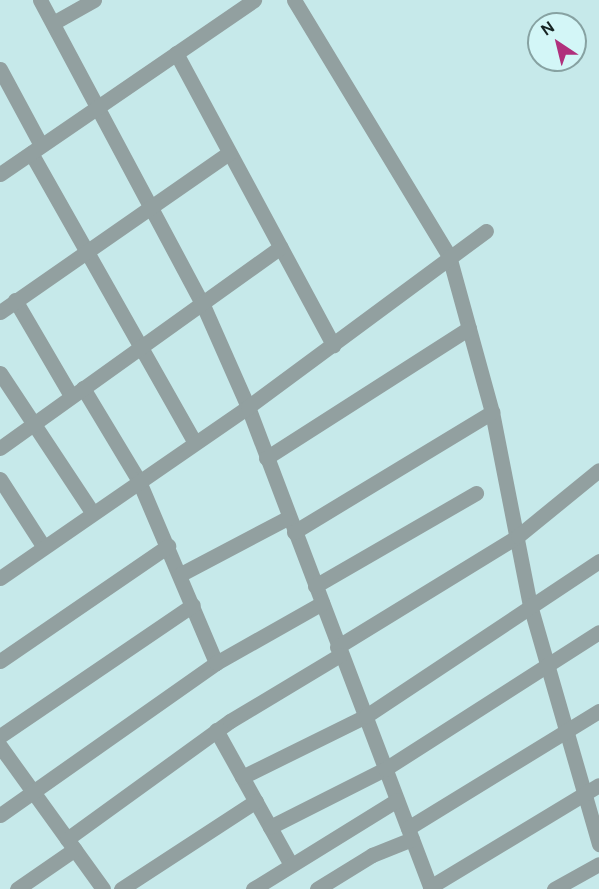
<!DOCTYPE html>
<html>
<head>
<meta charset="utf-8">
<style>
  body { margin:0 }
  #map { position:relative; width:599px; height:889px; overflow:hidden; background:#c6e9ea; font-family:"DM Sans",sans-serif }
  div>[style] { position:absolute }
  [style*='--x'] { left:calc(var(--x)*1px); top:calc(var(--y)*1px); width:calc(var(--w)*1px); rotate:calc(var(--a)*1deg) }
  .minor>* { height:15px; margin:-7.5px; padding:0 7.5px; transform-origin:7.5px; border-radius:7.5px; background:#92a0a0 }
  span { translate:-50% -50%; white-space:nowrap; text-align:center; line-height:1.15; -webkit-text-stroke:4.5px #d3f6f7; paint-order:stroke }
  .north { position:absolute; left:527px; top:12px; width:60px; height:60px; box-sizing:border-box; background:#d3f6f7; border:2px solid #87a2a2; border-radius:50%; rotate:325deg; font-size:16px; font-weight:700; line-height:24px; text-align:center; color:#162323 }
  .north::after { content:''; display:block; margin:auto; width:21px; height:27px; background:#b0307c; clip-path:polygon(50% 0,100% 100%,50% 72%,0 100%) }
</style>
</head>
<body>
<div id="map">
  <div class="minor">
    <i style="--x:40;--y:0;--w:346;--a:61.9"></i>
    <i style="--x:203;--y:305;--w:111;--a:66.2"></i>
    <i style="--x:248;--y:407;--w:516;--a:69.21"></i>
    <i style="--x:294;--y:0;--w:299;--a:58.8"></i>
    <i style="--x:449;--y:256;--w:162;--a:74.6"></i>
    <i style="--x:492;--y:412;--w:197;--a:78.9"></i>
    <i style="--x:530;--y:605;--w:249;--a:73.9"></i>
    <i style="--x:53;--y:23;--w:47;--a:-29.3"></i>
    <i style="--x:176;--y:53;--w:332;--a:61.7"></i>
    <i style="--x:0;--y:69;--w:86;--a:61.7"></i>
    <i style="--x:31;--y:153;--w:331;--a:60.5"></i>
    <i style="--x:0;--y:174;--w:308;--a:-34.4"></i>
    <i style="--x:15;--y:300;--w:111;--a:59.7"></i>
    <i style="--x:0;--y:312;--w:279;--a:-34.8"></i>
    <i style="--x:0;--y:373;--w:167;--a:56.5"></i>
    <i style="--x:83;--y:388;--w:106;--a:58.9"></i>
    <i style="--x:138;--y:479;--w:200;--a:67"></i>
    <i style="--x:0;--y:448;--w:345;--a:-35.6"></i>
    <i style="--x:266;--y:458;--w:241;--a:-32.6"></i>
    <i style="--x:0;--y:479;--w:80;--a:57.3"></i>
    <i style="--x:294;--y:532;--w:232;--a:-31.2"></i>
    <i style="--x:181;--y:574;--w:120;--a:-27.8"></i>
    <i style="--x:0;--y:578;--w:301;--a:-34.6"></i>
    <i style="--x:248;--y:407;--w:296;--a:-36.5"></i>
    <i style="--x:315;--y:586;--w:186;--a:-30"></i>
    <i style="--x:337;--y:647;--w:212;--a:-31.5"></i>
    <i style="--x:518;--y:536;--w:104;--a:-39.2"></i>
    <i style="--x:0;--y:661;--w:204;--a:-34.4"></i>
    <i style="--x:216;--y:730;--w:154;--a:60.9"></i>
    <i style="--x:0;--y:736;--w:233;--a:-34.2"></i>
    <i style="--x:0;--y:746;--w:176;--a:54.2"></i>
    <i style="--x:242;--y:777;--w:138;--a:-26.2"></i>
    <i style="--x:366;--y:716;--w:280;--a:-33.6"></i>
    <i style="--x:0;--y:815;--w:264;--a:-35.1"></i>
    <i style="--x:216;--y:663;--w:122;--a:-29.5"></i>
    <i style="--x:270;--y:827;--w:129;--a:-26.8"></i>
    <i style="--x:385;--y:769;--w:254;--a:-32.6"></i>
    <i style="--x:408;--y:828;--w:224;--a:-31.5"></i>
    <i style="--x:67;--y:839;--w:201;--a:-35.9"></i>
    <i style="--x:230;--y:721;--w:128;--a:-31"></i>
    <i style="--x:430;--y:887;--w:197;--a:-31.1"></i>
    <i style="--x:17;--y:889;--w:70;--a:-34.6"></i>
    <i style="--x:121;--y:889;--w:161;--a:-33.1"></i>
    <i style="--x:253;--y:889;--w:169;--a:-31.7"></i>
    <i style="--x:317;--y:889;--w:65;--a:-31.7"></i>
    <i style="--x:372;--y:855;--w:43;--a:-21.8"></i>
    <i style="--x:554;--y:889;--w:51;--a:-29.1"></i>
  </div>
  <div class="north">N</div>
</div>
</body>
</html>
